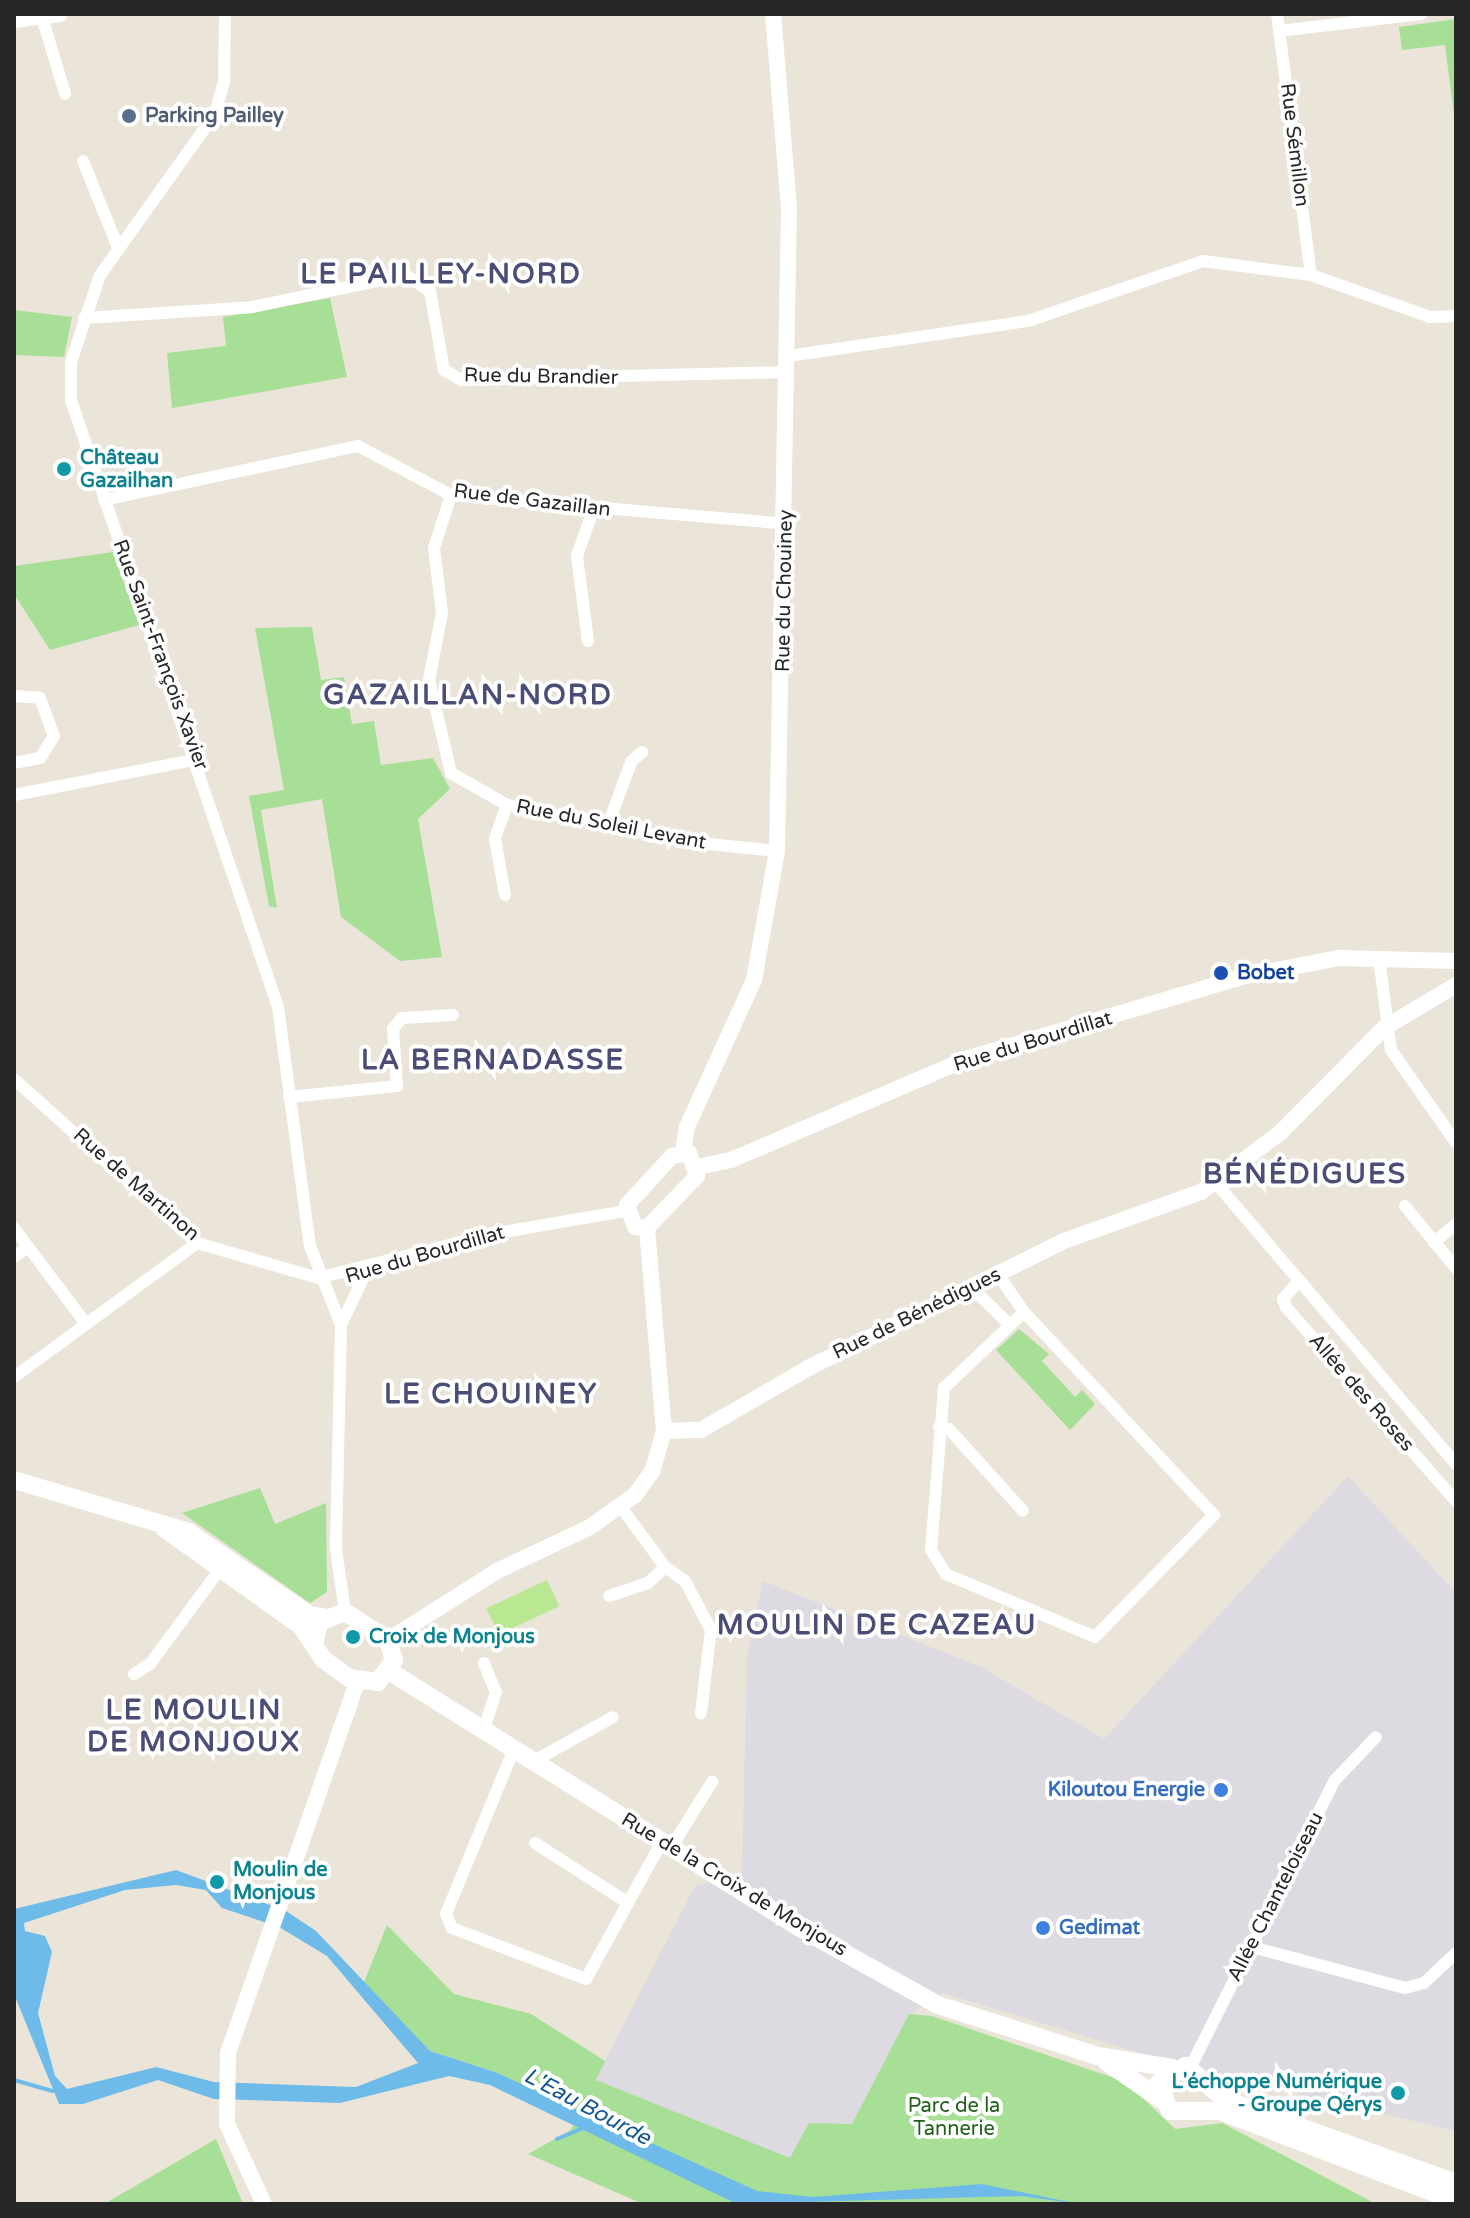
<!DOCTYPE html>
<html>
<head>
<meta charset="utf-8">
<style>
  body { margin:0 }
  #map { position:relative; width:1470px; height:2218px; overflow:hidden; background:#eae4d9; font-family:"Varela Round",sans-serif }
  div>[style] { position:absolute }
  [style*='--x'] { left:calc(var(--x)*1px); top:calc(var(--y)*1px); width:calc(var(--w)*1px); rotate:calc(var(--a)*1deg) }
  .industrial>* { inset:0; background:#dddae2 }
  .green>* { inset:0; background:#a7df96 }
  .pitch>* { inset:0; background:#b9e792; transform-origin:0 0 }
  .water>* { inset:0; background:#6ebbea }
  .stream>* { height:4px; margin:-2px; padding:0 2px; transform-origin:2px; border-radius:2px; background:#6ebbea }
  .minor>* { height:12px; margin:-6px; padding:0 6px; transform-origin:6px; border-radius:6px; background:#fff }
  .tertiary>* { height:16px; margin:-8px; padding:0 8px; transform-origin:8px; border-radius:8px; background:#fff }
  .secondary>* { height:18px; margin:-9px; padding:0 9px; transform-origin:9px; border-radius:9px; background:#fff }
  .dots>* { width:22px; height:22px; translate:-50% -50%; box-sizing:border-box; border:4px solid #fff; border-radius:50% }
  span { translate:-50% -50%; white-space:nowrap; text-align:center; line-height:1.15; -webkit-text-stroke:8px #fff; paint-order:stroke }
  .service-label { font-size:20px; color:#4e5e75; font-weight:700 }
  .left { translate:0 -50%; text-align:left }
  .street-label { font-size:20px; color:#272727 }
  .culture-label { font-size:20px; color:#0d838f; font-weight:700 }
  .right { translate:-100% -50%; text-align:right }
  .transit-label { font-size:20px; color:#164399; font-weight:700 }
  .shop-label { font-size:20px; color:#366cbe; font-weight:700 }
  .park-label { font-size:20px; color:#21611b }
  .water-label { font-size:22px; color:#115692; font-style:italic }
  .district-label { font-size:28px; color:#4a4d76; font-weight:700; letter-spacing:2px }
  .frame { position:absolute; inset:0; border:16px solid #272727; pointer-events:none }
</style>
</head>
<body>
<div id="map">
  <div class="industrial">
    <i style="clip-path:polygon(1348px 1476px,1456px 1593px,1456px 2131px,1190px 2068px,943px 1993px,909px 2015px,852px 2124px,809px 2123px,791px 2159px,595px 2080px,695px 1886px,742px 1875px,747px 1655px,763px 1581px,981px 1667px,1104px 1739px)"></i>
  </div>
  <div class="green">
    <i style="clip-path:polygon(1456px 19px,1456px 130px,1445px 45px,1402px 50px,1399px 27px)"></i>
    <i style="clip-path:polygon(330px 298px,347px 377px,172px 408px,167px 353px,226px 346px,223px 317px)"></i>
    <i style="clip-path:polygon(14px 310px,72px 317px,64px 357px,14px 355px)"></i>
    <i style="clip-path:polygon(113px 552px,139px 625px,50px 650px,14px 594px,14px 566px)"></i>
    <i style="clip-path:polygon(312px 627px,321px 680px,344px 677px,352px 724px,374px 721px,381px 765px,433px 758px,450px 789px,418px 819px,442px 957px,400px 961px,341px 917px,322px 799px,261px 810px,277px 908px,269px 906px,249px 796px,284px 790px,255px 628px)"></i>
    <i style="clip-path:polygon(1019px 1329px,1049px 1354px,1042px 1361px,1075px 1397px,1082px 1390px,1095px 1404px,1070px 1430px,996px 1350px)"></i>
    <i style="clip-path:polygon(260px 1488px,275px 1524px,326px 1503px,327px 1592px,310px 1603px,182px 1513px)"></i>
    <i style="clip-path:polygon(387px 1925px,454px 1994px,531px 2014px,605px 2061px,596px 2080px,790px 2158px,809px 2123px,852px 2124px,909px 2014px,932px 2016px,1126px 2082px,1175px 2129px,1222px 2123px,1376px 2204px,643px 2204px,528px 2154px,571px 2130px,578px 2113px,495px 2072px,430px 2051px,371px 1992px,364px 1982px)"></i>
    <i style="clip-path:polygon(216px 2139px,243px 2204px,104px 2204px)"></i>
  </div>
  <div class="pitch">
    <i style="left:547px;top:1580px;width:29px;height:67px;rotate:65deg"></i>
  </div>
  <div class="water">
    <i style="clip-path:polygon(evenodd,176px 1870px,286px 1911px,316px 1931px,430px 2051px,495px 2072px,757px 2191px,813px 2197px,982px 2184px,1079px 2204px,1021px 2196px,737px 2204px,490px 2085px,449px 2076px,340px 2103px,214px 2099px,158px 2080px,83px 2104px,59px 2104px,14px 1994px,14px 1909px,176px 1870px,176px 1885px,206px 1890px,222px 1908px,279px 1927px,327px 1956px,418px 2063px,356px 2087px,214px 2082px,156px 2067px,67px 2089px,55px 2076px,38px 2013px,52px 1952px,45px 1936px,25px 1931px,24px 1923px,125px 1890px,176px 1885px)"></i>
  </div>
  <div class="stream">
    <i style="--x:14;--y:2080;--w:40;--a:16"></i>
    <i style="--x:557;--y:2139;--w:25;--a:-23"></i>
  </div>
  <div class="minor">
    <i style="--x:41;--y:14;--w:83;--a:73.1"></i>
    <i style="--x:225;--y:14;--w:68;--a:90.8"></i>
    <i style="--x:224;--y:82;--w:33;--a:106"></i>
    <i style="--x:215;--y:114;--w:198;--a:125.5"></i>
    <i style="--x:100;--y:275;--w:92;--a:108.4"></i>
    <i style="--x:71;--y:362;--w:38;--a:90"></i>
    <i style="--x:71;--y:400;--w:641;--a:71.17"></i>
    <i style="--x:278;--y:1007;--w:241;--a:82.4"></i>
    <i style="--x:310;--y:1246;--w:85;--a:68.6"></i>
    <i style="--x:341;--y:1325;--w:224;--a:91.3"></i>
    <i style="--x:336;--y:1549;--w:64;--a:81.9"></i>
    <i style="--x:1277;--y:14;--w:263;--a:82.6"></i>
    <i style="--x:1279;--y:31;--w:143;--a:-6.8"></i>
    <i style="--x:83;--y:161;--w:93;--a:67.9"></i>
    <i style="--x:84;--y:318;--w:168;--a:-3.7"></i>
    <i style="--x:252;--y:307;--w:157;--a:-11.7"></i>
    <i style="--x:406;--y:275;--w:29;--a:34"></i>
    <i style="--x:430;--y:291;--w:80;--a:80"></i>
    <i style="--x:444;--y:370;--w:20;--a:30"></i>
    <i style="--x:461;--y:380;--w:326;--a:-1.4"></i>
    <i style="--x:788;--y:356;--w:243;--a:-8.3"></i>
    <i style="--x:1028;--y:321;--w:185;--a:-18.9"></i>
    <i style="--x:1203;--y:261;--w:109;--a:7.4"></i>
    <i style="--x:1311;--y:275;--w:126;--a:19.4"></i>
    <i style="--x:1430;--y:317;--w:26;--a:-2"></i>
    <i style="--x:451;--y:495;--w:56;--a:107.8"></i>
    <i style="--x:434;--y:548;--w:65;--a:83"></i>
    <i style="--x:442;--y:613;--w:68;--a:101"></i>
    <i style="--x:429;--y:680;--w:96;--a:76.7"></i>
    <i style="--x:451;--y:773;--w:64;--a:29.7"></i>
    <i style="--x:507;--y:805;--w:186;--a:11.5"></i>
    <i style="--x:689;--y:842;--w:88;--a:5.8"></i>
    <i style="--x:104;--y:500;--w:260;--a:-12"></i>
    <i style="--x:358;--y:446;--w:105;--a:27.8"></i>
    <i style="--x:451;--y:495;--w:336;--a:4.9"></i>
    <i style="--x:588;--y:641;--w:86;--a:-97.4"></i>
    <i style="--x:577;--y:556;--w:49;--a:-70.8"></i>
    <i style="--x:14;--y:696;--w:26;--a:4"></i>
    <i style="--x:40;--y:698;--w:40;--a:69.8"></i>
    <i style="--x:54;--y:736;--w:26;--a:122"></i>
    <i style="--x:40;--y:758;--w:26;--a:169"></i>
    <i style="--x:14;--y:795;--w:188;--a:-11"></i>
    <i style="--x:608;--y:825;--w:67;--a:-69.9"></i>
    <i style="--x:631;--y:762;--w:15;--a:-42"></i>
    <i style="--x:505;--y:895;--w:58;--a:-100"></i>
    <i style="--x:495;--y:838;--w:35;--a:-70"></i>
    <i style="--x:1379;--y:958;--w:93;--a:82.6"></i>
    <i style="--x:1391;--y:1050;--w:113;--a:55"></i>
    <i style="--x:14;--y:1079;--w:246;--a:41.9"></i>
    <i style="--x:197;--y:1243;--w:126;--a:16.1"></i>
    <i style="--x:318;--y:1278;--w:185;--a:-14.1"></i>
    <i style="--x:497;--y:1233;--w:131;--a:-9.7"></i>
    <i style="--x:289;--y:1097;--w:109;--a:-5.8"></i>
    <i style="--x:397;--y:1086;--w:57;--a:-94"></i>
    <i style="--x:393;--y:1029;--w:14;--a:-51"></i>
    <i style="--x:402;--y:1018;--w:51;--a:-3.4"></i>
    <i style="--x:1216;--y:1183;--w:370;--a:49.5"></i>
    <i style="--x:1405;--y:1206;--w:80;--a:50.6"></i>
    <i style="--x:14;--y:1228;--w:120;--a:53.1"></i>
    <i style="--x:1434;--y:1242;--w:28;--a:-39"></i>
    <i style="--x:14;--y:1257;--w:17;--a:-36"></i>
    <i style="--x:997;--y:1273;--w:47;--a:55.3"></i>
    <i style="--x:1024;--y:1312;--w:278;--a:46.9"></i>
    <i style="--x:1214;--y:1515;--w:170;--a:134.3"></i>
    <i style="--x:1095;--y:1637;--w:162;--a:-157.1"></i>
    <i style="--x:946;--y:1574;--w:28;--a:-122"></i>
    <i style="--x:931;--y:1550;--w:163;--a:-85.4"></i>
    <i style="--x:944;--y:1388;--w:110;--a:-43.5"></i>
    <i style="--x:1297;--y:1283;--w:21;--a:131"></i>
    <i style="--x:1283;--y:1299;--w:9;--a:69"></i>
    <i style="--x:1286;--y:1307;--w:258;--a:48.8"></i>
    <i style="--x:971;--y:1287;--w:54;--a:44.3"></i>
    <i style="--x:341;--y:1325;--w:61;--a:-64.7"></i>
    <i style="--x:14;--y:1377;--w:227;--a:-36.2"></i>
    <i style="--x:939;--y:1427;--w:10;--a:11"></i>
    <i style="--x:949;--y:1429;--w:110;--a:47.9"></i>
    <i style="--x:621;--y:1507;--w:74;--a:53.7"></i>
    <i style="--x:665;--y:1567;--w:24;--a:35"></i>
    <i style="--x:685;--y:1581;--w:55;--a:62"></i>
    <i style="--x:711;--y:1630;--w:84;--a:96.9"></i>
    <i style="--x:609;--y:1596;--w:41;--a:-18.4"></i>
    <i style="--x:648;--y:1583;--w:23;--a:-43"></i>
    <i style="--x:484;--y:1663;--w:31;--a:68"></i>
    <i style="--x:496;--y:1692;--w:40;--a:108"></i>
    <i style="--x:134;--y:1674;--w:19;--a:-32"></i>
    <i style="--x:150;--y:1664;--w:123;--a:-53.6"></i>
    <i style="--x:514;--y:1749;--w:178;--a:112.4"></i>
    <i style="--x:446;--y:1914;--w:15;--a:67"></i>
    <i style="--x:452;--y:1928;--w:143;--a:20.8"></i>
    <i style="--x:586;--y:1979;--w:155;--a:-61.1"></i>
    <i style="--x:534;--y:1761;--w:90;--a:-29.1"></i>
    <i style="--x:535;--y:1843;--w:111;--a:32.8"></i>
    <i style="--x:671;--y:1848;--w:78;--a:-58.2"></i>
    <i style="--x:1252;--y:1947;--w:158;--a:15"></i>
    <i style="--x:1405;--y:1988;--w:20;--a:-15"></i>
    <i style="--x:1424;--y:1983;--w:44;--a:-43.2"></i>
    <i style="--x:1190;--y:2068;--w:322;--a:-63.3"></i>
    <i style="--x:1335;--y:1780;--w:59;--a:-46.4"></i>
  </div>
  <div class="tertiary">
    <i style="--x:14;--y:20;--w:46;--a:-7.4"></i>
    <i style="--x:683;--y:1152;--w:25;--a:-81"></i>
    <i style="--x:687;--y:1127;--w:162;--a:-65.5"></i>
    <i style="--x:754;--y:980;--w:131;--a:-79.9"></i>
    <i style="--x:777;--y:851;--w:643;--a:-88.93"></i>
    <i style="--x:789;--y:208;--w:195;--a:-94.7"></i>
    <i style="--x:689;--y:1153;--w:24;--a:71"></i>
    <i style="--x:697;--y:1176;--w:72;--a:133.9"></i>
    <i style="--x:647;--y:1228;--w:12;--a:-175"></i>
    <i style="--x:635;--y:1227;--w:23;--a:-110"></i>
    <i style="--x:627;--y:1205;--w:67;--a:-47.4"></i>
    <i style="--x:672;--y:1156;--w:17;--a:-10"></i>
    <i style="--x:698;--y:1167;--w:34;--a:-12"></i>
    <i style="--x:731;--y:1160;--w:259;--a:-23.2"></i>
    <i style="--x:969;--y:1058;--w:289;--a:-16.5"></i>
    <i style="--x:1246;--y:976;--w:95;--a:-11"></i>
    <i style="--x:1339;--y:958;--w:117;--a:1.5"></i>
    <i style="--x:664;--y:1431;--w:37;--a:-2"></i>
    <i style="--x:701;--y:1430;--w:126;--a:-30"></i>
    <i style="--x:810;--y:1367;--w:284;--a:-26.4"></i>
    <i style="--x:1064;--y:1241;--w:145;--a:-19.7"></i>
    <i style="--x:1201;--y:1192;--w:99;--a:-36.8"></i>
    <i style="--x:1280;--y:1133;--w:148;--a:-45.3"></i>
    <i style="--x:1384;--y:1028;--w:84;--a:-30.8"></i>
    <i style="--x:388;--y:1640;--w:129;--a:-32.3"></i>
    <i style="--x:497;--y:1571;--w:103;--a:-25.3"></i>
    <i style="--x:590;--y:1527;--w:55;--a:-35.4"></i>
    <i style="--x:635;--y:1495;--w:29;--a:-54"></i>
    <i style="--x:652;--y:1472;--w:43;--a:-73.7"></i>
    <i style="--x:664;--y:1431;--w:204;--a:-94.8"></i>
    <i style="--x:264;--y:2204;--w:88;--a:-114.8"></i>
    <i style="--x:227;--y:2124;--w:71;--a:-89.2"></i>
    <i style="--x:228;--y:2053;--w:393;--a:-70.8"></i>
  </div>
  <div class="secondary">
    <i style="--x:14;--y:1480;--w:182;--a:16.6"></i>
    <i style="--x:188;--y:1532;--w:147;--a:34.4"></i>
    <i style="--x:309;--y:1615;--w:15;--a:8"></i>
    <i style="--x:165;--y:1529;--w:167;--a:35.5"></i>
    <i style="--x:301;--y:1626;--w:40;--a:56"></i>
    <i style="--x:323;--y:1659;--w:32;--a:36"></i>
    <i style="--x:349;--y:1678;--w:29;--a:8"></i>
    <i style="--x:378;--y:1682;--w:27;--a:-54"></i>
    <i style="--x:394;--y:1660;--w:21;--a:-107"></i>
    <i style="--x:388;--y:1640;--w:51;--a:-146.9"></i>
    <i style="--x:345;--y:1612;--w:28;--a:159"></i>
    <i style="--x:319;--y:1622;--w:24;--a:102"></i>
    <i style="--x:389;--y:1671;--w:483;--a:32"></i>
    <i style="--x:798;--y:1927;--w:160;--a:29.1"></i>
    <i style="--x:938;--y:2005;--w:168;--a:17.7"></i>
    <i style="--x:1098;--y:2056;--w:75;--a:9.2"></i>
    <i style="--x:1107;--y:2062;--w:65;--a:34.9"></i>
    <i style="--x:1456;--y:2183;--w:245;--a:-160.2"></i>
    <i style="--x:1225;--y:2100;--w:52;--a:-138.9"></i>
    <i style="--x:1186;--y:2066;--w:32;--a:148"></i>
    <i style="--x:1159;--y:2083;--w:30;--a:69"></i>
    <i style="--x:1170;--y:2111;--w:50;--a:0"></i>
    <i style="--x:1220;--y:2111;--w:253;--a:20.9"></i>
  </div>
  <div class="dots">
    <i style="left:129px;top:116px;background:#5c6f8a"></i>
    <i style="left:64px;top:469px;background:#0f9aa8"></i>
    <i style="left:1221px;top:973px;background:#1a4fb4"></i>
    <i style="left:353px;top:1637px;background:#0f9aa8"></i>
    <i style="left:1221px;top:1790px;background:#3f7fe0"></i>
    <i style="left:217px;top:1882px;background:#0f9aa8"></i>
    <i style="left:1043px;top:1928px;background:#3f7fe0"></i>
    <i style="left:1398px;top:2093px;background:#0f9aa8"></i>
  </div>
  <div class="service-label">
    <span class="left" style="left:145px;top:116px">Parking Pailley</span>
  </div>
  <div class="street-label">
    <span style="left:1294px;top:145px;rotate:83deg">Rue Sémillon</span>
    <span style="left:541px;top:377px;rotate:1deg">Rue du Brandier</span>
    <span style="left:532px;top:501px;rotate:7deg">Rue de Gazaillan</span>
    <span style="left:785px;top:591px;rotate:-89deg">Rue du Chouiney</span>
    <span style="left:160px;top:655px;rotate:70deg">Rue Saint-François Xavier</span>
    <span style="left:611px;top:825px;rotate:11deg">Rue du Soleil Levant</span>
    <span style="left:1033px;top:1042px;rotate:-17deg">Rue du Bourdillat</span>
    <span style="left:136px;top:1185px;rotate:41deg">Rue de Martinon</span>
    <span style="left:425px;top:1255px;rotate:-16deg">Rue du Bourdillat</span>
    <span style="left:917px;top:1314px;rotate:-26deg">Rue de Bénédigues</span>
    <span style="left:1361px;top:1393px;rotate:49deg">Allée des Roses</span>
    <span style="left:734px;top:1885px;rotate:31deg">Rue de la Croix de Monjous</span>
    <span style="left:1276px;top:1897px;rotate:-63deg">Allée Chanteloiseau</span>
  </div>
  <div class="culture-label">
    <span class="left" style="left:80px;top:470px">Château<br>Gazailhan</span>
    <span class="left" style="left:369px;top:1637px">Croix de Monjous</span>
    <span class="left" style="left:233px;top:1882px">Moulin de<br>Monjous</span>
    <span class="right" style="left:1382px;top:2094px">L'échoppe Numérique<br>- Groupe Qérys</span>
  </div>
  <div class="transit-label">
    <span class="left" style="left:1237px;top:973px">Bobet</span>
  </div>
  <div class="shop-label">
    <span class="right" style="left:1205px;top:1790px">Kiloutou Energie</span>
    <span class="left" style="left:1059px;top:1928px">Gedimat</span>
  </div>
  <div class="park-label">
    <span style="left:954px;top:2118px">Parc de la<br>Tannerie</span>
  </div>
  <div class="water-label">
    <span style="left:587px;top:2107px;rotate:28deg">L'Eau Bourde</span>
  </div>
  <div class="district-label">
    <span style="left:441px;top:274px">LE PAILLEY-NORD</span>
    <span style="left:468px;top:695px">GAZAILLAN-NORD</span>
    <span style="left:493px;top:1060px">LA BERNADASSE</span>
    <span style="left:1305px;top:1174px">BÉNÉDIGUES</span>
    <span style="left:491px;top:1394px">LE CHOUINEY</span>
    <span style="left:877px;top:1625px">MOULIN DE CAZEAU</span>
    <span style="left:194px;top:1726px">LE MOULIN<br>DE MONJOUX</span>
  </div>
  <div class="frame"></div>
</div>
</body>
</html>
